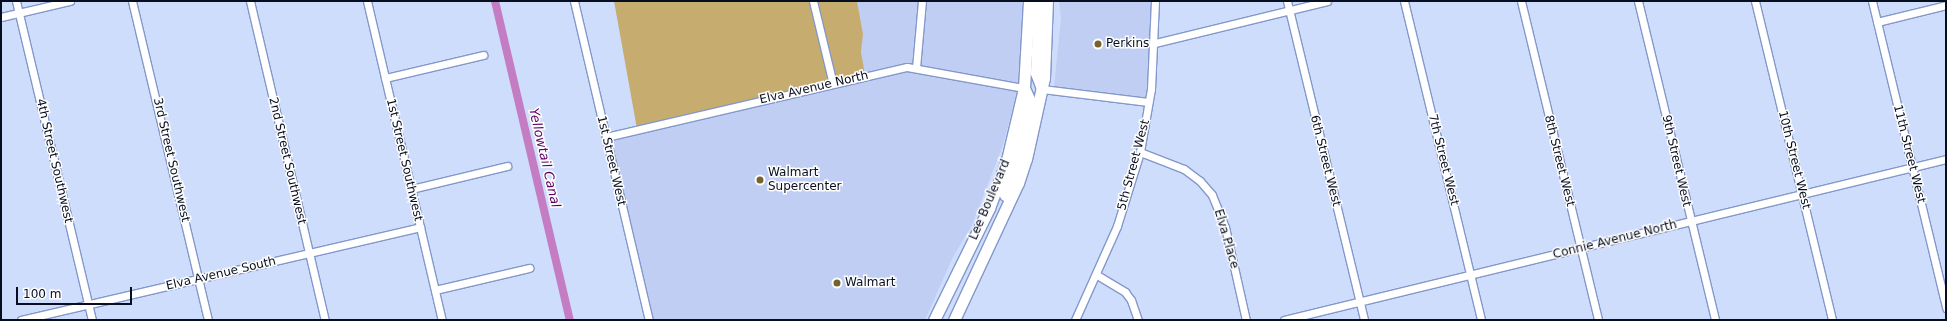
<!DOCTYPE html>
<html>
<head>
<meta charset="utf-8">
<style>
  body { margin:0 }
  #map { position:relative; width:1947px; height:321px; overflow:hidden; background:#cfddfd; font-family:"DejaVu Sans",sans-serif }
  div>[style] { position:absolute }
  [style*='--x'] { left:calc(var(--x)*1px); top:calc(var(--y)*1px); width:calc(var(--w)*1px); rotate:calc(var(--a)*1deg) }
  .built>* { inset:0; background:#bfcef2 }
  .green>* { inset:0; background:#c6ac6e }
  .canal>* { height:8px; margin:-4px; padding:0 4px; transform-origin:4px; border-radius:4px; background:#c47cc3 }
  .roads { filter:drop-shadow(1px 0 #8398ca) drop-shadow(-1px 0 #8398ca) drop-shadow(0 1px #8398ca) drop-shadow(0 -1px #8398ca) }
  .street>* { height:7px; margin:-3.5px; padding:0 3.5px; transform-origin:3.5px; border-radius:3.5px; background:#fff }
  .secondary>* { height:11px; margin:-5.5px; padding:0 5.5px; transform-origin:5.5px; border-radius:5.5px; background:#fff }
  .dots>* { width:11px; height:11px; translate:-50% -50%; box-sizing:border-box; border:2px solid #fefefe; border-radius:50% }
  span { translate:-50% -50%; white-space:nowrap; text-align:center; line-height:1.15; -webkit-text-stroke:3px #fefefe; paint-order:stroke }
  .poi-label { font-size:12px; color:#070e20 }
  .left { translate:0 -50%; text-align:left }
  .street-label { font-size:12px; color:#070e20 }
  .water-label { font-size:13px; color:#600062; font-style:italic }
  .frame { position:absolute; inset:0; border:2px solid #070e20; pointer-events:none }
  .scale { position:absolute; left:16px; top:287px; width:116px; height:18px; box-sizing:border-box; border:2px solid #070e20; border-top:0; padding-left:5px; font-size:12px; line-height:14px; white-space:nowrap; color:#070e20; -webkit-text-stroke:3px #fefefe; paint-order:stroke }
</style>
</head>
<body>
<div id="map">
  <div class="built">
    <i style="clip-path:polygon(857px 1px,1022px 1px,1024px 34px,1015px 100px,1003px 145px,972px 225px,953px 257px,925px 320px,648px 320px,606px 136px,864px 75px,861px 52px,863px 34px)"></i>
    <i style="clip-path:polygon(1059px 1px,1155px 1px,1154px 57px,1145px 104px,1054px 87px,1061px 18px)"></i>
  </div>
  <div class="green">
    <i style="clip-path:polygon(614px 1px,857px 1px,863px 34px,861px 52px,865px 75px,637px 129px)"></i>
  </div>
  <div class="canal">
    <i style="--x:495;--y:1;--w:328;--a:76.8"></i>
  </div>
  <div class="roads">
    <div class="street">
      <i style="--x:16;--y:1;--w:328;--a:76.6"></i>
      <i style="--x:132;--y:1;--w:328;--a:76.6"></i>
      <i style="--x:250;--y:1;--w:328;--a:76.8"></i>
      <i style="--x:367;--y:1;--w:328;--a:76.8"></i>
      <i style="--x:574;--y:1;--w:328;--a:76.8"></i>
      <i style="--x:813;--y:1;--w:85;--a:76.5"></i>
      <i style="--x:1287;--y:1;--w:328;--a:76.4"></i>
      <i style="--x:1404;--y:1;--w:328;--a:76.4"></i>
      <i style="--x:1521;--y:1;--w:328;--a:76.4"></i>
      <i style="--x:1638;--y:1;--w:328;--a:76.4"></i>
      <i style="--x:1755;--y:1;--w:328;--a:76.4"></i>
      <i style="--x:1872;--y:1;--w:316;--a:76.4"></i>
      <i style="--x:1;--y:17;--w:71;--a:-13.1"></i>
      <i style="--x:1877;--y:22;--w:71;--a:-13.8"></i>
      <i style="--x:1155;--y:43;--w:177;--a:-13.7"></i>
      <i style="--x:916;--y:68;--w:67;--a:-84.9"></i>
      <i style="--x:385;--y:78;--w:101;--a:-13.2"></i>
      <i style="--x:1042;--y:89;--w:107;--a:7"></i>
      <i style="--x:606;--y:137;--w:309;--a:-13.1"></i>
      <i style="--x:907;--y:67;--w:119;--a:10.2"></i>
      <i style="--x:1140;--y:152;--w:47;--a:21.1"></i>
      <i style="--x:1184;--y:169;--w:20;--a:37"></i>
      <i style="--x:1200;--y:181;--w:18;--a:49"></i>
      <i style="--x:1212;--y:195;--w:35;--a:68"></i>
      <i style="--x:1225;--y:227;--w:95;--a:77.3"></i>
      <i style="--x:411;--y:189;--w:99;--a:-13.5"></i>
      <i style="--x:1097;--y:275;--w:33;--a:31"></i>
      <i style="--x:1125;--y:292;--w:10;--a:53"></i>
      <i style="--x:1131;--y:300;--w:21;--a:71"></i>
      <i style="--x:435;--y:290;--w:97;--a:-13.2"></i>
      <i style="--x:21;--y:320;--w:410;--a:-13.1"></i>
      <i style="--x:1075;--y:320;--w:103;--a:-65.9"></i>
      <i style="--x:1117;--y:226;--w:77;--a:-72.7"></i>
      <i style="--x:1140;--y:152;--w:64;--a:-80.1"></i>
      <i style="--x:1151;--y:89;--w:88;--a:-87.4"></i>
      <i style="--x:1284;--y:320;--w:681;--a:-13.67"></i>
    </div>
    <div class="secondary">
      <i style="--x:1039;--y:1;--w:72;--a:92.4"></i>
      <i style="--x:1036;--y:73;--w:17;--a:69"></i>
      <i style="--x:1005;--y:195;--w:38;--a:-70"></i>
      <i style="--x:1018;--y:159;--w:59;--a:-78.3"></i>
      <i style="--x:1030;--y:101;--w:14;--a:-115"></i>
      <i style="--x:934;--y:320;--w:125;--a:-63.8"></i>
      <i style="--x:989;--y:208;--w:51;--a:-69.4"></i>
      <i style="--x:1007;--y:160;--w:74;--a:-76.7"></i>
      <i style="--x:1024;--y:88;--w:87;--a:-86.7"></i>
      <i style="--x:954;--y:320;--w:151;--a:-65"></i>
      <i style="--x:1018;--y:183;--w:25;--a:-72"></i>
      <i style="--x:1026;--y:159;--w:83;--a:-77.5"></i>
      <i style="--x:1044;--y:78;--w:77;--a:-87.8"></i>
    </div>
  </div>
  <div class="dots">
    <i style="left:1098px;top:44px;background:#766231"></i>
    <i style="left:760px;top:180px;background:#766231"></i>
    <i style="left:837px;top:283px;background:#766231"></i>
  </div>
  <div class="poi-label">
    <span class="left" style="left:1106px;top:44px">Perkins</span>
    <span class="left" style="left:768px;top:180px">Walmart<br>Supercenter</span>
    <span class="left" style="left:845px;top:283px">Walmart</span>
  </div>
  <div class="street-label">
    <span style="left:814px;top:88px;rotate:-13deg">Elva Avenue North</span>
    <span style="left:1909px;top:154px;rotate:76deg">11th Street West</span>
    <span style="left:171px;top:160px;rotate:77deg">3rd Street Southwest</span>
    <span style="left:404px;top:160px;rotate:77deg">1st Street Southwest</span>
    <span style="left:1443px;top:160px;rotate:76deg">7th Street West</span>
    <span style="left:1794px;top:160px;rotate:76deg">10th Street West</span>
    <span style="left:54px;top:161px;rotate:77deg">4th Street Southwest</span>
    <span style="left:287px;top:161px;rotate:77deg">2nd Street Southwest</span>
    <span style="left:611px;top:161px;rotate:77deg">1st Street West</span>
    <span style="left:1325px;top:161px;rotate:76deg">6th Street West</span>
    <span style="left:1559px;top:161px;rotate:76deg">8th Street West</span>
    <span style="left:1676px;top:161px;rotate:77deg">9th Street West</span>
    <span style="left:1134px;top:165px;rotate:-75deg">5th Street West</span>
    <span style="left:990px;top:200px;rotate:-67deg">Lee Boulevard</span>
    <span style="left:1226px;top:239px;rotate:74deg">Elva Place</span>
    <span style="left:1615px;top:240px;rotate:-14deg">Connie Avenue North</span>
    <span style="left:221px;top:274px;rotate:-13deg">Elva Avenue South</span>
  </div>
  <div class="water-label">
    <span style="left:544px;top:158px;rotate:77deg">Yellowtail Canal</span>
  </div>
  <div class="frame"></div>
  <div class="scale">100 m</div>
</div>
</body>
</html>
